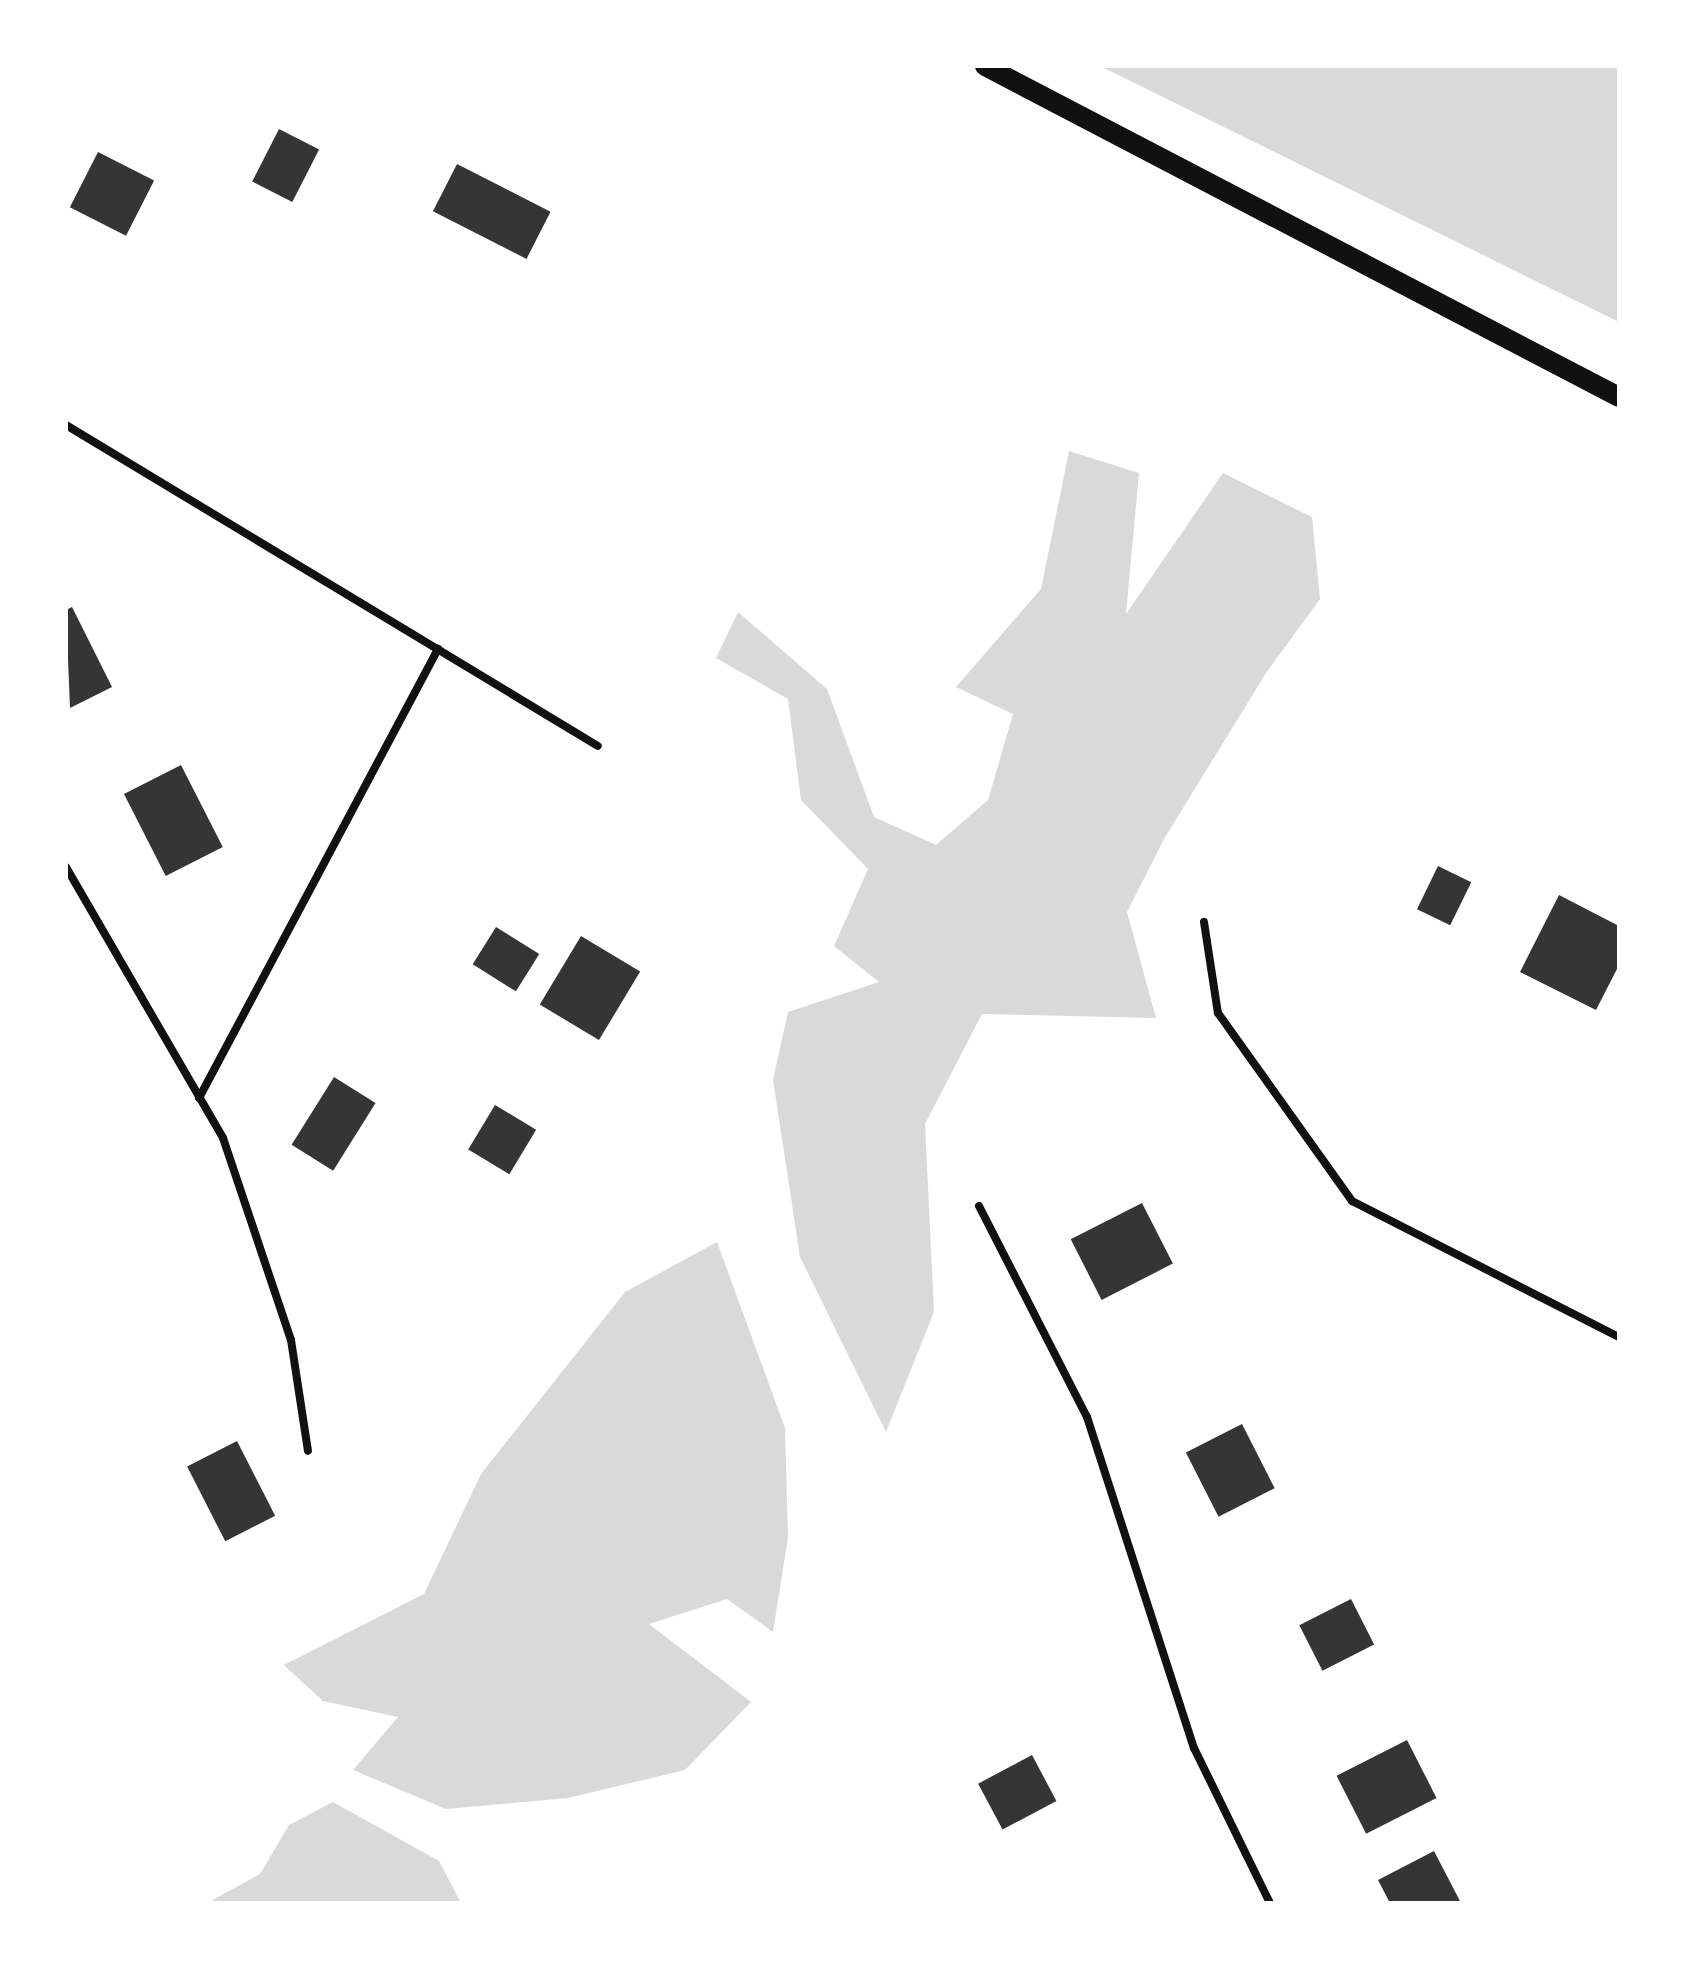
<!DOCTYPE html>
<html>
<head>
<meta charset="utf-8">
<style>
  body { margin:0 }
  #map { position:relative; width:1685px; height:1969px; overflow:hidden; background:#fff; font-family:Rubik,sans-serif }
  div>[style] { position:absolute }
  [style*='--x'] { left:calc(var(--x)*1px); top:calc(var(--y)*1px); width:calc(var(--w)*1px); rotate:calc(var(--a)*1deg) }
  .water>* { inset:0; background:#d9d9d9 }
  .building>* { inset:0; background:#353535; transform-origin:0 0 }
  .minor>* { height:8px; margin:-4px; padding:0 4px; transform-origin:4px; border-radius:4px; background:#111 }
  .primary>* { height:20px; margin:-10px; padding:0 10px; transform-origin:10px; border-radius:10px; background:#111 }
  span { translate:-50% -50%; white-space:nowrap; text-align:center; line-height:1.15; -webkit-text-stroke:7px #fff; paint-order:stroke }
  .frame { position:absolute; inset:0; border:68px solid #fff; pointer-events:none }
</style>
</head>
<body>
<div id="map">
  <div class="water">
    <i style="clip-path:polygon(1100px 66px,1619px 66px,1619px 322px)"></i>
    <i style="clip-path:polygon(1069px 451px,1139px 473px,1126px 614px,1223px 473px,1312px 517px,1320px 599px,1266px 673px,1164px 839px,1127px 912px,1156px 1018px,982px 1014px,925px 1124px,934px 1312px,886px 1432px,800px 1257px,773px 1080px,788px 1012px,879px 982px,834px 946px,868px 869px,801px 800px,788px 699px,716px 658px,738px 612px,827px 689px,874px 817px,936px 845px,988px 800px,1013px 714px,956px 687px,1041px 589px)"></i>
    <i style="clip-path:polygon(717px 1242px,785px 1428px,788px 1537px,773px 1632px,727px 1599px,649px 1624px,751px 1702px,685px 1770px,568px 1798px,446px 1809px,353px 1770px,398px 1717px,323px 1701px,284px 1665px,424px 1594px,481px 1474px,625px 1292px)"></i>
    <i style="clip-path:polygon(333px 1802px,439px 1861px,461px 1903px,207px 1903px,260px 1874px,289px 1825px)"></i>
  </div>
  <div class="building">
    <i style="left:279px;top:129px;width:45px;height:59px;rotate:27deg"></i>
    <i style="left:98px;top:152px;width:63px;height:62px;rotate:27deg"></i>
    <i style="left:457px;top:164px;width:105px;height:53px;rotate:27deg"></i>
    <i style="clip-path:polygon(72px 607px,112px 687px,70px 708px,66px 610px)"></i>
    <i style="left:181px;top:765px;width:92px;height:64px;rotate:63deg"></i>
    <i style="left:1438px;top:866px;width:37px;height:48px;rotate:26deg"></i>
    <i style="clip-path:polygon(1559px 895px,1619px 926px,1619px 965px,1596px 1010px,1520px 972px)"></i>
    <i style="left:496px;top:927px;width:51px;height:44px;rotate:32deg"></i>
    <i style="left:581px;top:936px;width:69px;height:80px;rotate:31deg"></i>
    <i style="left:334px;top:1077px;width:49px;height:80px;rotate:32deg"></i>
    <i style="left:495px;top:1105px;width:48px;height:52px;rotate:31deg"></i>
    <i style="left:1142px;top:1203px;width:68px;height:80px;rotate:63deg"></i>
    <i style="left:1242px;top:1424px;width:72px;height:63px;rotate:63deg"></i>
    <i style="left:237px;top:1441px;width:84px;height:56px;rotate:63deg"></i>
    <i style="left:1351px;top:1599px;width:51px;height:58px;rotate:63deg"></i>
    <i style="left:1407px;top:1740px;width:65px;height:79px;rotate:63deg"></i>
    <i style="left:1032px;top:1755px;width:52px;height:61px;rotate:62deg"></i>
    <i style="clip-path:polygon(1434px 1851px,1461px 1903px,1390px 1903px,1378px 1880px)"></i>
  </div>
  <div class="minor">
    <i style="--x:66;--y:425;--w:621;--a:31.11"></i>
    <i style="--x:66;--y:867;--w:313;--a:59.9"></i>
    <i style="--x:223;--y:1138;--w:213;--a:71.4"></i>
    <i style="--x:291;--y:1340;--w:112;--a:81.3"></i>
    <i style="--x:1204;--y:922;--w:92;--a:81.3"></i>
    <i style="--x:1218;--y:1013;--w:231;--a:54.5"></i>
    <i style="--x:1352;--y:1201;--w:300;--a:27"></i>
    <i style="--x:199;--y:1098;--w:509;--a:-61.97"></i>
    <i style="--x:979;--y:1206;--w:237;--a:62.9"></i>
    <i style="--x:1087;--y:1417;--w:348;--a:72.1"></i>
    <i style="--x:1194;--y:1748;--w:173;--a:63.9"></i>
  </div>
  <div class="primary">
    <i style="--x:985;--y:66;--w:715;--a:27.57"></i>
  </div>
  <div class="frame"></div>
</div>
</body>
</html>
